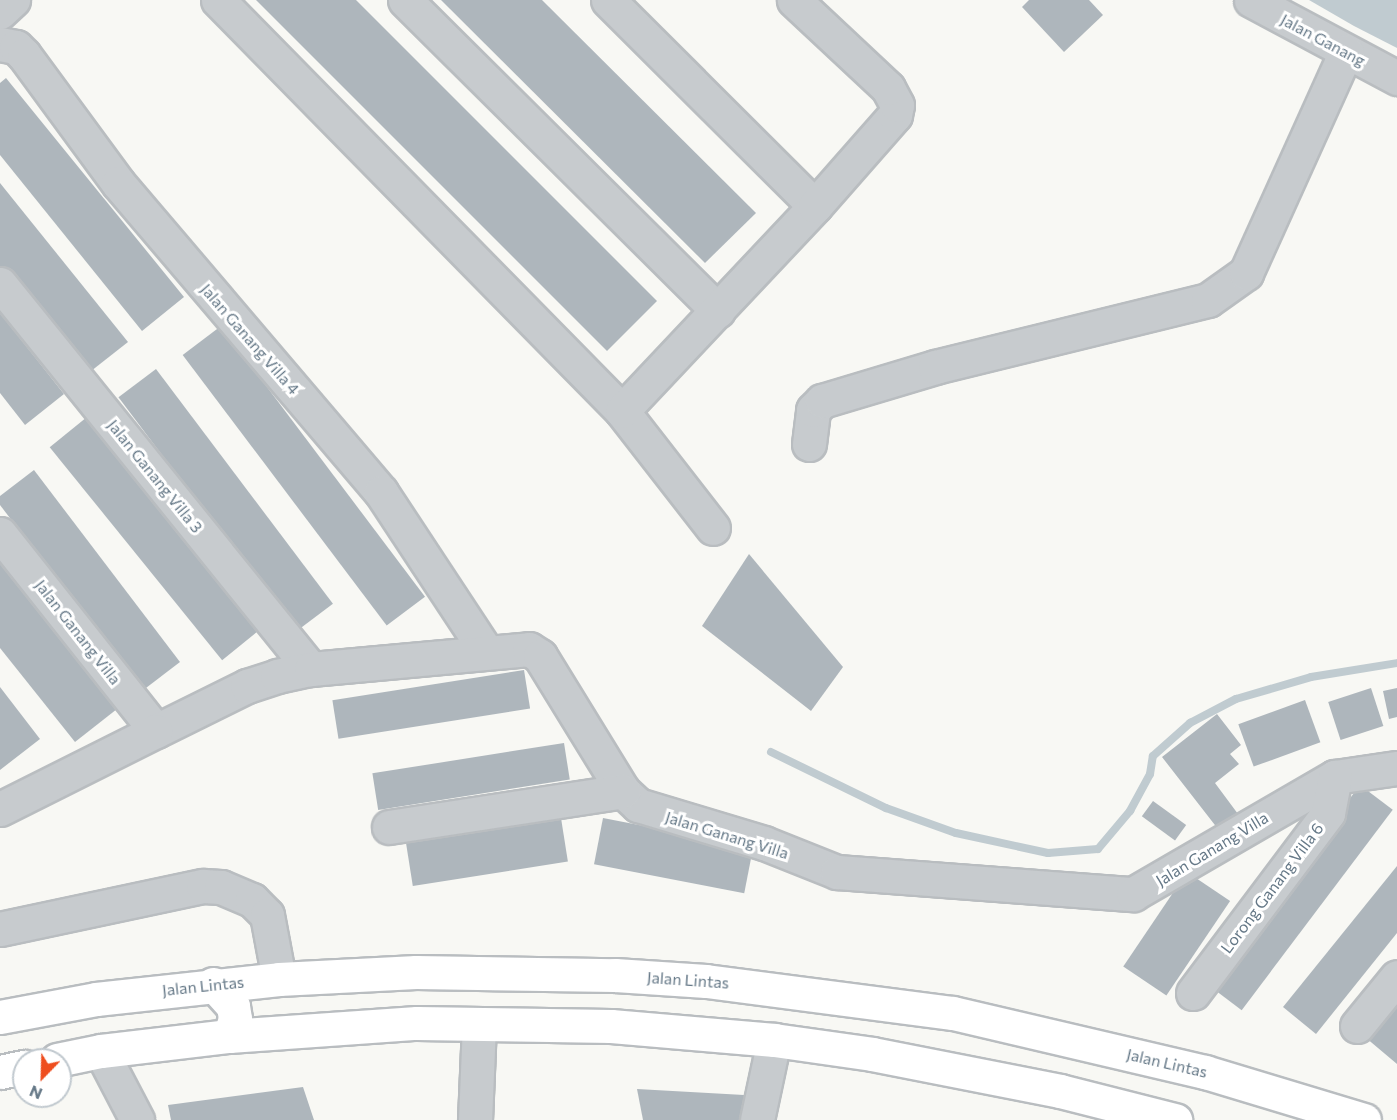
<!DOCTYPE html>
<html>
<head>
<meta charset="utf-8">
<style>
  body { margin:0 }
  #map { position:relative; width:1397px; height:1120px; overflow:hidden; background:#f8f8f4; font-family:Commissioner,sans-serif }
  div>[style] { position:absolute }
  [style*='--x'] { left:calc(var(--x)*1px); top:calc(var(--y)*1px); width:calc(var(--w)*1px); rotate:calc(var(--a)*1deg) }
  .water>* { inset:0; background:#c0cbd0 }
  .stream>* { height:8px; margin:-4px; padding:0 4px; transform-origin:4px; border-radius:4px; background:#c0cbd0 }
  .building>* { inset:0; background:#aeb6bc; transform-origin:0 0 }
  .roads { filter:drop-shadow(2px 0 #b9bdc0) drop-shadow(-2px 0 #b9bdc0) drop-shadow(0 2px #b9bdc0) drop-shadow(0 -2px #b9bdc0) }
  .minor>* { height:33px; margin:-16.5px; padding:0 16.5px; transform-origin:16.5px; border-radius:16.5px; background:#c7cbce }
  .highway>* { height:33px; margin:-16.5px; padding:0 16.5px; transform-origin:16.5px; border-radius:16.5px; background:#fff }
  span { translate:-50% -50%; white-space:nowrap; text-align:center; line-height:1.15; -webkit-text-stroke:6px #fff; paint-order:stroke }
  .street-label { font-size:16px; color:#657887 }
  .north { position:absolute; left:12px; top:1048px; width:60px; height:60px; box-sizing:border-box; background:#fff; border:2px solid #c1c9cf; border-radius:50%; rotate:203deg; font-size:16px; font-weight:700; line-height:24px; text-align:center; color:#657887 }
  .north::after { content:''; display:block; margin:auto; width:21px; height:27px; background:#ee4d1e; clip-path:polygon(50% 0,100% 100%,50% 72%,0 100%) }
</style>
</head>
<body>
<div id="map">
  <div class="water">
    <i style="clip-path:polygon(1309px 0,1397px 0,1397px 48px,1354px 26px)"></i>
  </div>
  <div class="stream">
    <i style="--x:771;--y:752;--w:128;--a:26"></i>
    <i style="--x:886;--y:808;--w:74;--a:19.7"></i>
    <i style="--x:956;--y:833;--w:94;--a:12.3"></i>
    <i style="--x:1048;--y:853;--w:50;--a:-4.6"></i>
    <i style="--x:1098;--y:849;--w:50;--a:-49.9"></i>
    <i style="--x:1130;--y:811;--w:42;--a:-61.6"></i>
    <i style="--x:1150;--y:774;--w:18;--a:-81"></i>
    <i style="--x:1153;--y:756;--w:50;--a:-41.7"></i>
    <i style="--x:1190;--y:723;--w:52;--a:-27.6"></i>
    <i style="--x:1236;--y:699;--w:78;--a:-16.3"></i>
    <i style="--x:1311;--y:677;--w:87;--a:-9.2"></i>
  </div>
  <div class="building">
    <i style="clip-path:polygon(256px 0,356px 0,657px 301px,607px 351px)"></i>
    <i style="clip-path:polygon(441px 0,542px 0,756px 213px,705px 263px)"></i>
    <i style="clip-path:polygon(1029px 0,1089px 0,1103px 15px,1064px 52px,1022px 7px)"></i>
    <i style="clip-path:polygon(6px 78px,184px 297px,142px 331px,0 155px,0 83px)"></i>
    <i style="clip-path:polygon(0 183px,128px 342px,86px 375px,0 269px)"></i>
    <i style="clip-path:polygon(0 313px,64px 394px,25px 425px,0 393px)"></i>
    <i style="left:221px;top:326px;width:339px;height:48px;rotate:53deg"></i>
    <i style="left:156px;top:369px;width:294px;height:47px;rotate:53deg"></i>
    <i style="left:87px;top:417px;width:274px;height:48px;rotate:51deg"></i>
    <i style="clip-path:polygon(34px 470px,180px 662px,142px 691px,0 505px,0 496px)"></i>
    <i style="clip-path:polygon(749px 554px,843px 667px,811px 711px,702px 626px)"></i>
    <i style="clip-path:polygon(0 562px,117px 709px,75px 742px,0 648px)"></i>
    <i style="left:524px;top:670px;width:39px;height:194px;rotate:81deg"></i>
    <i style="clip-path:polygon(0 687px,40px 739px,0 770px)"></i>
    <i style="left:1371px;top:688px;width:40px;height:45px;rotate:72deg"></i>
    <i style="clip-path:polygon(1397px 688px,1397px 717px,1389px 719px,1383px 691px)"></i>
    <i style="left:1305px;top:700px;width:45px;height:71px;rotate:70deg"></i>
    <i style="clip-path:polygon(1217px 714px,1241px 745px,1230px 754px,1239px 764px,1215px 783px,1238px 814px,1218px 829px,1162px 757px)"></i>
    <i style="left:564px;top:743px;width:37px;height:194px;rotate:81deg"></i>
    <i style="left:1360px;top:785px;width:41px;height:251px;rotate:37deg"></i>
    <i style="left:1153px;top:801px;width:41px;height:19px;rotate:36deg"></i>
    <i style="left:561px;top:818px;width:44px;height:157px;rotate:81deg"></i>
    <i style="left:603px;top:818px;width:153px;height:47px;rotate:11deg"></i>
    <i style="clip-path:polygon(1397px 866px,1397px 933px,1316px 1034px,1283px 1007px)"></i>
    <i style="left:1187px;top:872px;width:52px;height:114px;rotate:34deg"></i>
    <i style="clip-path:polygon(1397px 987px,1397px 1064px,1359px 1032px)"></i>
    <i style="clip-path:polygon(303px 1087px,314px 1120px,171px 1120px,168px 1105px)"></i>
    <i style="clip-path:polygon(637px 1089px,744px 1095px,745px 1120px,643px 1120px)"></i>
  </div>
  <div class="roads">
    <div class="minor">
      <i style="--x:218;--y:0;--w:576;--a:45.49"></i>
      <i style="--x:622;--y:411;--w:148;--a:52.1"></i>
      <i style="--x:405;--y:0;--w:441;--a:44.8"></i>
      <i style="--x:608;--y:0;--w:292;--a:44.9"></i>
      <i style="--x:1251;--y:0;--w:166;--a:28.1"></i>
      <i style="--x:0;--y:12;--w:18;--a:-43"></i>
      <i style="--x:0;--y:44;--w:16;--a:11"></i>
      <i style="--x:16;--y:47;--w:11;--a:45"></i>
      <i style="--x:24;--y:55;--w:159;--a:53.7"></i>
      <i style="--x:118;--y:183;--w:406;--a:49.6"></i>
      <i style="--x:381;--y:492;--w:191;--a:56.6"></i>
      <i style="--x:0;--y:284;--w:495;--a:51.1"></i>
      <i style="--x:622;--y:411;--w:282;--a:-46.7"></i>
      <i style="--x:815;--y:206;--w:121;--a:-48.7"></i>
      <i style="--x:895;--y:115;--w:10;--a:-79"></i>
      <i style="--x:897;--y:105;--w:19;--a:-118"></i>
      <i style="--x:888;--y:88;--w:129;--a:-136.9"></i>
      <i style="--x:809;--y:444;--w:34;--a:-83"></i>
      <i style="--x:813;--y:410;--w:13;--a:-45"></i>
      <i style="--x:822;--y:401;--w:118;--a:-16.7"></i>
      <i style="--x:935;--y:367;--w:281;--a:-13.8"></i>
      <i style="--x:1208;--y:300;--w:47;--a:-35.4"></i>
      <i style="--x:1246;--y:273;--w:243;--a:-65.7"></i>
      <i style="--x:0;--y:534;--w:251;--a:51.6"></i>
      <i style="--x:156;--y:731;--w:102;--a:-26.3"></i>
      <i style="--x:247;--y:686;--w:32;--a:-18"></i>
      <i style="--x:277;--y:676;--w:35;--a:-12"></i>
      <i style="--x:311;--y:669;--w:219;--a:-5.2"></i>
      <i style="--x:529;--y:649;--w:13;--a:32"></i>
      <i style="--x:540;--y:656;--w:158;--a:58.4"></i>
      <i style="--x:623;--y:791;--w:21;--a:43"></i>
      <i style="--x:638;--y:805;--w:132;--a:16.8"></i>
      <i style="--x:764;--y:843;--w:79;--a:21.7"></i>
      <i style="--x:837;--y:872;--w:297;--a:4.3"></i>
      <i style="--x:1133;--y:894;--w:233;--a:-30.1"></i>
      <i style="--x:1335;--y:777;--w:63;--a:-8.3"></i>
      <i style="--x:0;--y:809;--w:174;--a:-26.6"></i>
      <i style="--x:389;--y:827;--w:237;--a:-8.7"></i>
      <i style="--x:0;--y:929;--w:208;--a:-12"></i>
      <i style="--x:203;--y:886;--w:18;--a:3"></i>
      <i style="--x:221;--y:887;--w:34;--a:23"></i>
      <i style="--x:252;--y:900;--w:21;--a:45"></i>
      <i style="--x:267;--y:915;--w:65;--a:79.4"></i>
      <i style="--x:1193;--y:993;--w:225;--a:-53.1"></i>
      <i style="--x:1328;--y:813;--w:37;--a:-79"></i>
      <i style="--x:1357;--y:1026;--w:63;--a:-50.8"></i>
      <i style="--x:101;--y:1051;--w:78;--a:62.4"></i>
      <i style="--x:475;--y:1120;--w:96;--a:-87.6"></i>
      <i style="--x:757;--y:1120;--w:82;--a:-78"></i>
    </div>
    <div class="highway">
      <i style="--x:213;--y:984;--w:30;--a:48"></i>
      <i style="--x:233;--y:1006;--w:13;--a:81"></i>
      <i style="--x:235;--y:1019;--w:18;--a:109"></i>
      <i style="--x:0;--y:1017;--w:98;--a:-10.6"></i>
      <i style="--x:96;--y:999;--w:184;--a:-6.2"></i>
      <i style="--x:279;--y:979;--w:137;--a:-2.9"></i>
      <i style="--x:416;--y:972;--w:199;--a:0.9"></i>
      <i style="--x:615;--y:975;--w:91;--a:3.8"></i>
      <i style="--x:706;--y:981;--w:249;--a:7.4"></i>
      <i style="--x:953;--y:1013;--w:259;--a:13.2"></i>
      <i style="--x:1205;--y:1072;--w:166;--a:16.8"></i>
      <i style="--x:57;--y:1060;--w:45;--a:-11.6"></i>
      <i style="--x:101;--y:1051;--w:129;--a:-6.7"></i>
      <i style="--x:229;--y:1036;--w:188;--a:-4"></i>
      <i style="--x:417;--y:1023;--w:194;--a:0.9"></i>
      <i style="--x:611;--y:1026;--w:164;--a:4.9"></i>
      <i style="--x:774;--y:1040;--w:99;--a:8.1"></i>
      <i style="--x:872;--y:1054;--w:192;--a:11.1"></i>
      <i style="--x:1060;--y:1091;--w:119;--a:14.2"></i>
      <i style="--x:0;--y:1072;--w:25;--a:-12"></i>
    </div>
  </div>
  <div class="street-label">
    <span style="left:1323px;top:40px;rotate:28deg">Jalan Ganang</span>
    <span style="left:250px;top:339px;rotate:49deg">Jalan Ganang Villa 4</span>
    <span style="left:155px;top:476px;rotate:51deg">Jalan Ganang Villa 3</span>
    <span style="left:78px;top:632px;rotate:52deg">Jalan Ganang Villa</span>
    <span style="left:727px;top:835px;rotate:17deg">Jalan Ganang Villa</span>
    <span style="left:1212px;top:849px;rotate:-31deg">Jalan Ganang Villa</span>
    <span style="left:1272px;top:888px;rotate:-53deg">Lorong Ganang Villa 6</span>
    <span style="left:688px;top:980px;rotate:4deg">Jalan Lintas</span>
    <span style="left:203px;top:986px;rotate:-6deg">Jalan Lintas</span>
    <span style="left:1167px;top:1063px;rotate:13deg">Jalan Lintas</span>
  </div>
  <div class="north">N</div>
</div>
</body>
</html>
